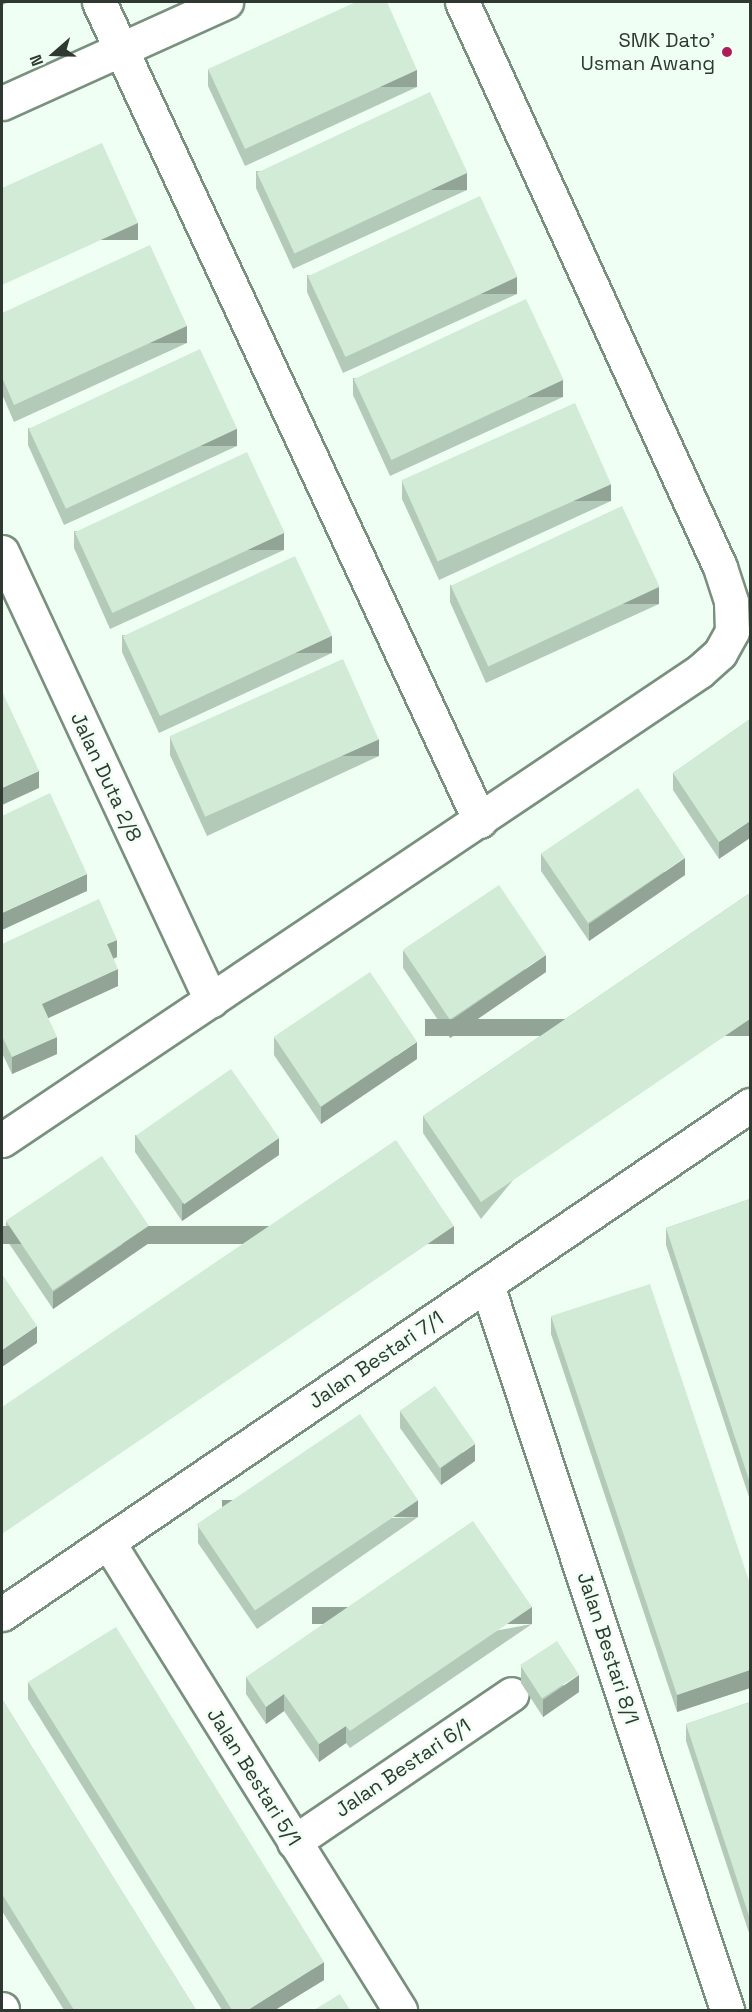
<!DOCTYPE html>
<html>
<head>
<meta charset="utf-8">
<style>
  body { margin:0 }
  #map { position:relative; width:752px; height:2012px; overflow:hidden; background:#effff3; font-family:"Space Grotesk",sans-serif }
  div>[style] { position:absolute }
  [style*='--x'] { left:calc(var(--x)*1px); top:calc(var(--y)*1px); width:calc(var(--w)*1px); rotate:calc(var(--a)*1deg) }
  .roads { filter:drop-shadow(2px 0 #78907e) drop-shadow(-2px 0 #78907e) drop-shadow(0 2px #78907e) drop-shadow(0 -2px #78907e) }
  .street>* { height:33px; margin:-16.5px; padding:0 16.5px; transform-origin:16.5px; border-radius:16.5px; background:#fff }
  .wall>* { inset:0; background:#b4cab9 }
  .shaded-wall>* { inset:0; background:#92a496; transform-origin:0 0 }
  .building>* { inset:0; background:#d1ebd7; transform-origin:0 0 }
  .dots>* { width:16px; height:16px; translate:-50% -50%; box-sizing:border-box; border:3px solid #effff3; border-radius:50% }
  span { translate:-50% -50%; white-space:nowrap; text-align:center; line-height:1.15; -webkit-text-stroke:5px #effff3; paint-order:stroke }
  .poi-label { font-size:20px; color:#2f3931 }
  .right { translate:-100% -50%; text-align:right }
  .street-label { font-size:20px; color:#2f3931 }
  .frame { position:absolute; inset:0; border:3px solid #2f3931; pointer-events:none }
  .north { position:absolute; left:24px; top:24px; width:60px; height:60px; -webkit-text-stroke:4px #effff3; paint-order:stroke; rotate:250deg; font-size:16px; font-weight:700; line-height:24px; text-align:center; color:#2f3931 }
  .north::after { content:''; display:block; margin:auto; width:21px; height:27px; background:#2f3931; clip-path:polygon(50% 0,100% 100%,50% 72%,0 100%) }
</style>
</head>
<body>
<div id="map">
  <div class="roads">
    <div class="street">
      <i style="--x:99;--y:2;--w:903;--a:65.05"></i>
      <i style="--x:2;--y:103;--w:246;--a:-24.3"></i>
      <i style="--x:2;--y:552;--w:495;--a:65"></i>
      <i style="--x:2;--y:1140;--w:841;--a:-33.9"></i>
      <i style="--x:700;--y:671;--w:27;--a:-42"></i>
      <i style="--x:720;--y:653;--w:25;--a:-61"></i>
      <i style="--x:732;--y:631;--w:30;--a:-92"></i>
      <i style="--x:731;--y:601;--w:36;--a:-108"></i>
      <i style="--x:720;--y:567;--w:621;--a:-114.54"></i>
      <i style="--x:487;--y:1285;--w:764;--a:71.68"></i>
      <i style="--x:108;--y:1542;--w:552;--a:58.04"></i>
      <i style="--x:2;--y:1614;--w:905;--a:-34.23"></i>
      <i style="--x:294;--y:1842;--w:263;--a:-34.2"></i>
      <i style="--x:2;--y:2009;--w:1;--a:90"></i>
    </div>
  </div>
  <div class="wall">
    <i style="clip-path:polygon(208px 69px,417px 87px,245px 166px,208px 86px)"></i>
    <i style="clip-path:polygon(256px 171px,467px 190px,293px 269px,256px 188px)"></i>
    <i style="clip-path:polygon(307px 275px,517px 294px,343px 373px,307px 292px)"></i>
    <i style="clip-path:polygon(2px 313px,187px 343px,14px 422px,2px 394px)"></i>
    <i style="clip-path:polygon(353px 378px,563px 397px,390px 476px,353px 395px)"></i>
    <i style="clip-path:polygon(28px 428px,237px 446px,64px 525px,28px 445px)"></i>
    <i style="clip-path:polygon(402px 482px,611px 501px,439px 580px,402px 499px)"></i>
    <i style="clip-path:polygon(74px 531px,284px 550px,110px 629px,74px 548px)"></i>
    <i style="clip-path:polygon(450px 585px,659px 604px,486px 683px,450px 602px)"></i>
    <i style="clip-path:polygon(122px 635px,332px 653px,159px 733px,122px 652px)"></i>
    <i style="clip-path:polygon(750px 719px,719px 859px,673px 790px,673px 773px)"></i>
    <i style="clip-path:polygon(170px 738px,379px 756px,207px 836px,170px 755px)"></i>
    <i style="clip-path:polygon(541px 854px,685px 875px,589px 941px,541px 871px)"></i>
    <i style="clip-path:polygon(750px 893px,481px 1219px,423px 1133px,423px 1116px)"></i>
    <i style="clip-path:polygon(2px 944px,117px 957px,113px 959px,118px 986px,48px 1018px,57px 1054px,12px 1074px,2px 1053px,2px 1054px)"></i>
    <i style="clip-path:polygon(403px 951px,546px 972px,450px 1038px,403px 968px)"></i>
    <i style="clip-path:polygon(274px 1038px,417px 1059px,321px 1124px,274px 1055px)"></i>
    <i style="clip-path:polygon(135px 1135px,279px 1155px,182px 1221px,135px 1152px)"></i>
    <i style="clip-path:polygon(750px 1199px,750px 1500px,666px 1245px,666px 1228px)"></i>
    <i style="clip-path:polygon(6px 1222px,149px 1243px,53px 1309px,6px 1239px)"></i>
    <i style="clip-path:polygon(551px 1316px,750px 1584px,750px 1688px,677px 1712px,551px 1334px)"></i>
    <i style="clip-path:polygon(400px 1411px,475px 1461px,441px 1485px,400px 1428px)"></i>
    <i style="clip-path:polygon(418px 1517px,257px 1629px,198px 1543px,198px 1526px)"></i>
    <i style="clip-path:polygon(532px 1624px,350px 1748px,346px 1743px,319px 1762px,284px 1711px,266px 1724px,246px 1694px,246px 1677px)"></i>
    <i style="clip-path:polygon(521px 1666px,579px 1692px,543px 1717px,521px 1683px)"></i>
    <i style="clip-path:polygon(28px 1682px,324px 1980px,275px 2010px,222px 2010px,28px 1699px)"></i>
    <i style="clip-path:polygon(2px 1699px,196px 2010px,64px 2010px,2px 1911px)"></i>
    <i style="clip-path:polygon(750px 1702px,750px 1936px,686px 1741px,686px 1724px)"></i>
  </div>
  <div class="shaded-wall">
    <i style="clip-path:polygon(2px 2px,9px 2px,2px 5px)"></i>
    <i style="left:417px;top:70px;width:17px;height:189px;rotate:90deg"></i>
    <i style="left:467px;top:173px;width:17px;height:191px;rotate:90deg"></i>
    <i style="left:138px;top:223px;width:17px;height:149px;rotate:90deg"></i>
    <i style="left:517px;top:277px;width:17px;height:191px;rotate:90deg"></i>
    <i style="left:187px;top:326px;width:17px;height:190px;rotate:90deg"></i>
    <i style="left:563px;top:380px;width:17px;height:190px;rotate:90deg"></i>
    <i style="left:237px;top:429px;width:17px;height:190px;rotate:90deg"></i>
    <i style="left:611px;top:484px;width:17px;height:189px;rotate:90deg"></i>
    <i style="left:284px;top:533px;width:17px;height:191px;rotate:90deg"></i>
    <i style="left:659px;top:587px;width:17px;height:190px;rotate:90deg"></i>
    <i style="left:332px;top:636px;width:17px;height:191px;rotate:90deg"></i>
    <i style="left:379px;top:739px;width:17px;height:190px;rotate:90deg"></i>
    <i style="clip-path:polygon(39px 771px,39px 788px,2px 805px,2px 788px)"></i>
    <i style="clip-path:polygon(750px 821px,750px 838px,719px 859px,719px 842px)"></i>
    <i style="clip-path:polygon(685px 858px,685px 875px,589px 941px,589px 924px)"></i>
    <i style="clip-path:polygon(87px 874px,87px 891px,2px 930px,2px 913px)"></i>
    <i style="clip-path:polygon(117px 940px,117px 957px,107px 961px,107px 944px)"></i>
    <i style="clip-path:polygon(546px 955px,546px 972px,450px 1038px,450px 1021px)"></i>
    <i style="clip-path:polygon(118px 969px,118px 986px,42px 1021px,42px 1004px)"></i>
    <i style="left:750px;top:1019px;width:17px;height:325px;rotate:90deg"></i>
    <i style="clip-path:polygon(57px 1037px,57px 1054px,12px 1074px,12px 1057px)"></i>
    <i style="clip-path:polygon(417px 1042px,417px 1059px,321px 1124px,321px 1107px)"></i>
    <i style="clip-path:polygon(279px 1138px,279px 1155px,182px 1221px,182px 1204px)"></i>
    <i style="clip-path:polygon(149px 1226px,149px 1243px,53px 1309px,53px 1292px)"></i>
    <i style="left:454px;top:1226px;width:18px;height:547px;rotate:90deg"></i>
    <i style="clip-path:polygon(37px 1326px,37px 1343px,2px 1367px,2px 1350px)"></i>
    <i style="clip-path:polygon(475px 1444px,475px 1461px,441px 1485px,441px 1468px)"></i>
    <i style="left:418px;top:1500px;width:17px;height:196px;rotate:90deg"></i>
    <i style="left:532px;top:1607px;width:17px;height:220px;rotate:90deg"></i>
    <i style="clip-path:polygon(750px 1670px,750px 1688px,677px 1712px,677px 1695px)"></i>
    <i style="clip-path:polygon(579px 1675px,579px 1692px,543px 1717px,543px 1700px)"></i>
    <i style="clip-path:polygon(284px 1694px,284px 1711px,266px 1724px,266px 1707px)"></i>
    <i style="clip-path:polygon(346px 1726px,346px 1743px,319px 1762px,319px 1744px)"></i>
    <i style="clip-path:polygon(324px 1962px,324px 1980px,275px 2010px,248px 2010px)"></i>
  </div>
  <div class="building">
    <i style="clip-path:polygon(356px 2px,387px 2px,417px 70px,245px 149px,208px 69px)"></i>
    <i style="left:430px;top:92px;width:89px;height:191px;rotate:65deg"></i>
    <i style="clip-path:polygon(102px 143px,138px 223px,2px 285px,2px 188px)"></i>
    <i style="left:480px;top:196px;width:89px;height:190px;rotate:65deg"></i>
    <i style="clip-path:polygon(150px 245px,187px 326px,14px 405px,2px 377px,2px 313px)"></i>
    <i style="left:526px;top:299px;width:89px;height:190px;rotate:65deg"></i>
    <i style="left:200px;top:349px;width:88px;height:189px;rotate:65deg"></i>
    <i style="left:575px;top:403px;width:89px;height:190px;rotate:66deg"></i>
    <i style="left:247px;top:452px;width:89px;height:190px;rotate:65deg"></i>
    <i style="left:622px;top:506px;width:89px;height:189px;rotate:65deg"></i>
    <i style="left:295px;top:556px;width:88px;height:190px;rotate:65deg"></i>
    <i style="left:343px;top:659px;width:88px;height:190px;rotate:66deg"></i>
    <i style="clip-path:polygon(2px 691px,39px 771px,2px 788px)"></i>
    <i style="clip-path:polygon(750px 719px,750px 821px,719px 842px,673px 773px)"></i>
    <i style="left:638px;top:788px;width:84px;height:117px;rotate:56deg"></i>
    <i style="clip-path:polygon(50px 793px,87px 874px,2px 913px,2px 816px)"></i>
    <i style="left:499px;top:885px;width:84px;height:116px;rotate:56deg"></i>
    <i style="clip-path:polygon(750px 893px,750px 1019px,481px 1202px,423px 1116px)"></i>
    <i style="clip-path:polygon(99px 899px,117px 940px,107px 944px,118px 969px,42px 1004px,57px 1037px,12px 1057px,2px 1036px,2px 1037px,2px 944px)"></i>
    <i style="left:370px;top:972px;width:84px;height:116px;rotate:56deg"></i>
    <i style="left:231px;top:1069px;width:84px;height:116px;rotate:55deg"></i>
    <i style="clip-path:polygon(396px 1140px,454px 1226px,2px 1534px,2px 1407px)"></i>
    <i style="left:102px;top:1156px;width:84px;height:116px;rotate:56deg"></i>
    <i style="clip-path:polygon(750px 1199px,750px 1483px,666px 1228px)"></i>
    <i style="clip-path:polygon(2px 1274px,37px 1326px,2px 1350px)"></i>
    <i style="clip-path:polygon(650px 1284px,750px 1584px,750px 1670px,677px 1695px,551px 1316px)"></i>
    <i style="left:435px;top:1386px;width:70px;height:43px;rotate:55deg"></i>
    <i style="left:360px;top:1414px;width:104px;height:197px;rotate:56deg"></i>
    <i style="clip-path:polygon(473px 1521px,532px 1607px,350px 1731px,346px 1726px,319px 1744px,284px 1694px,266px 1707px,246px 1677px)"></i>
    <i style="clip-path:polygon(116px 1627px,324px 1962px,248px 2010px,232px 2010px,28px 1682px)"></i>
    <i style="left:557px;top:1641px;width:40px;height:44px;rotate:57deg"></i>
    <i style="clip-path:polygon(2px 1699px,196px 2010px,74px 2010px,2px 1894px)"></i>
    <i style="clip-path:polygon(750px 1702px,750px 1919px,686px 1724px)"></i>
    <i style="clip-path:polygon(340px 1994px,350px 2010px,314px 2010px)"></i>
  </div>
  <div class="dots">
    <i style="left:727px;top:52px;background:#ad1e59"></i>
  </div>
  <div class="poi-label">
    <span class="right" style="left:715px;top:52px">SMK Dato'<br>Usman Awang</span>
  </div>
  <div class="street-label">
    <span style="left:106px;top:777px;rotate:65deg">Jalan Duta 2/8</span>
    <span style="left:376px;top:1360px;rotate:-34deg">Jalan Bestari 7/1</span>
    <span style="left:608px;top:1648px;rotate:72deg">Jalan Bestari 8/1</span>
    <span style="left:403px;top:1768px;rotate:-34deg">Jalan Bestari 6/1</span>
    <span style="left:254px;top:1777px;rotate:58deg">Jalan Bestari 5/1</span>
  </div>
  <div class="frame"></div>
  <div class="north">N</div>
</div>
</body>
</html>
